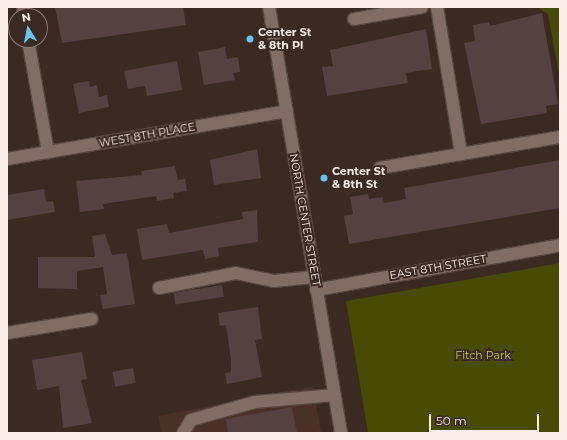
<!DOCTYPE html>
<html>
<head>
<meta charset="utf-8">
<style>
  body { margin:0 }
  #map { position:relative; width:567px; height:440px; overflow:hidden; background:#3b2a22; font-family:Montserrat,sans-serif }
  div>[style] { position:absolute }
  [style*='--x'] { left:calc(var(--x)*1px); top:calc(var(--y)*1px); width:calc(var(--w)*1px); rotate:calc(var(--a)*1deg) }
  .built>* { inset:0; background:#493127 }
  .green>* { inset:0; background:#474b04 }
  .building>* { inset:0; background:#554042; transform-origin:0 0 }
  .roads { filter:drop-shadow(1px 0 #564740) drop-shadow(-1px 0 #564740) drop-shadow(0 1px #564740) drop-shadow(0 -1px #564740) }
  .minor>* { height:12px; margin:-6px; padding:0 6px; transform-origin:6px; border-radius:6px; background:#826d64 }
  .dots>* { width:11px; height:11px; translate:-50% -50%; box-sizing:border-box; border:2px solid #3b2a22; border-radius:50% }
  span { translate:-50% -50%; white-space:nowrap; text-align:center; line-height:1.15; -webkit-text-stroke:4px #3b2a22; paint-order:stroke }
  .poi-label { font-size:11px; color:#f9ede8; font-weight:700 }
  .left { translate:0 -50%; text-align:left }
  .street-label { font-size:11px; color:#f9ede8 }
  .park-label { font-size:11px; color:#c0ca4a }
  .frame { position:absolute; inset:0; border:8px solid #f9ede8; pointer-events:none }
  .north { position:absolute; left:8px; top:8px; width:40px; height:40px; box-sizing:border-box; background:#3b2a22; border:1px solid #877871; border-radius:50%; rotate:350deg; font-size:11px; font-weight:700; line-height:16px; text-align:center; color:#f9ede8 }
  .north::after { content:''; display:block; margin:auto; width:14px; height:18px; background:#67c4f0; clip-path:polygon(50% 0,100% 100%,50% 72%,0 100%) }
  .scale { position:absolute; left:429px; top:414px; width:110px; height:18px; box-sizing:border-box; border:2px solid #f9ede8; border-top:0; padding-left:5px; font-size:12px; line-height:14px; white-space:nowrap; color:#f9ede8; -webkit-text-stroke:3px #3b2a22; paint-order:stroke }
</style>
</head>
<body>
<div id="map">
  <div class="built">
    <i style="clip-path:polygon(313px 386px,321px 433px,161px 433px,158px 416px)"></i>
  </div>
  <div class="green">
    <i style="clip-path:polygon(537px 7px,560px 7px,560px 79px,548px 14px)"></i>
    <i style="clip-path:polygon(560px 263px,560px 433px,368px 433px,346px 301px)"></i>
  </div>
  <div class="building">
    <i style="clip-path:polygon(55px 7px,183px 7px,186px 25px,62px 43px)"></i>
    <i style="clip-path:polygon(542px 13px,558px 104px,546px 106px,547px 113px,481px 124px,464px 43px,475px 41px,473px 25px,489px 22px,490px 26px)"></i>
    <i style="clip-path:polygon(426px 29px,432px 69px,406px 73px,408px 83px,327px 96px,322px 67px,333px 66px,330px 50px)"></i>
    <i style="clip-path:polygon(225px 47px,227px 59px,238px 57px,240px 72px,233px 73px,235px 80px,204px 85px,198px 52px)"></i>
    <i style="clip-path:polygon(177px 61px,182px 90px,147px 96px,145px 86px,128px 89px,124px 71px)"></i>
    <i style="clip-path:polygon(89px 81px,90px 87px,97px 85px,99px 97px,107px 95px,109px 107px,79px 113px,73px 84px)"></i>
    <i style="clip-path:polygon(257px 149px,261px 178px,214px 185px,210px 160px)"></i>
    <i style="clip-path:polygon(560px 160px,560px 208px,349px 244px,344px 216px,353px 214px,350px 197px,368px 194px,369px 199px,383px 197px,384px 203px,406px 199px,404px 188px)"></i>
    <i style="clip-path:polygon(175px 166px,178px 180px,185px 179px,187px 191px,173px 193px,174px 198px,157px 201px,156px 196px,103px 204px,104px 209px,80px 212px,76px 181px,142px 175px,141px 171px)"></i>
    <i style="clip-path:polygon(44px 189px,46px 202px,53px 201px,55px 212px,7px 220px,7px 195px)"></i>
    <i style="clip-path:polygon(257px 210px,258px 242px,218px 248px,219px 256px,205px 259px,203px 250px,142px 260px,137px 229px,167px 224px,169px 233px,243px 219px,242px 212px)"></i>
    <i style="clip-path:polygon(105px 234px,112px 255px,127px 253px,135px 304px,103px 309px,100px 295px,107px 294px,103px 267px,77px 271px,77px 289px,38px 288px,38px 257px,95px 257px,92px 236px)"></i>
    <i style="left:222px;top:285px;width:12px;height:49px;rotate:81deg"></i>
    <i style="clip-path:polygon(258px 307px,262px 339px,255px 340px,262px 377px,227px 384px,225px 373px,231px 372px,231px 360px,226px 325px,220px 326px,218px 313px)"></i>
    <i style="clip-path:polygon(82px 352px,87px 379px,81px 380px,92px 423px,63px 428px,59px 386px,37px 390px,32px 360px)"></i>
    <i style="left:133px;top:368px;width:15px;height:21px;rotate:79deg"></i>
    <i style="clip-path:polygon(292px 407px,297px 433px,228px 433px,226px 419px)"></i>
  </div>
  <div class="roads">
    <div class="minor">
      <i style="--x:23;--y:7;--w:9;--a:84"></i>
      <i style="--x:269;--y:7;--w:432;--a:80.4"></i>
      <i style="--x:437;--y:7;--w:149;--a:80.7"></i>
      <i style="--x:354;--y:19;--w:69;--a:-10"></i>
      <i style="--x:28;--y:40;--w:114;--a:79.9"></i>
      <i style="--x:7;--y:159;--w:284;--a:-9.7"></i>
      <i style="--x:380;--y:168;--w:183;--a:-9.8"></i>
      <i style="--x:159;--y:288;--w:78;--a:-11"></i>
      <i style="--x:236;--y:273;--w:39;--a:12"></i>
      <i style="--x:274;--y:281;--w:40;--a:-5.7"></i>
      <i style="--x:316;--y:290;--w:248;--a:-10.4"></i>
      <i style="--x:7;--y:333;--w:86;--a:-9.4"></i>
      <i style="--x:183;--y:433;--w:15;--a:-58"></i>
      <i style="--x:191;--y:420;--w:66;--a:-15.7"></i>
      <i style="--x:255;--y:402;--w:80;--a:-5"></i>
    </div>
  </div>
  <div class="dots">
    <i style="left:250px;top:39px;background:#67c4f0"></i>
    <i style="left:324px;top:178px;background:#67c4f0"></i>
  </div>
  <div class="poi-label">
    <span class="left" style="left:258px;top:39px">Center St<br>&amp; 8th Pl</span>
    <span class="left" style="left:332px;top:178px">Center St<br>&amp; 8th St</span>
  </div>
  <div class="street-label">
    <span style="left:147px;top:135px;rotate:-10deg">WEST 8TH PLACE</span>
    <span style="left:305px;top:220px;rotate:80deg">NORTH CENTER STREET</span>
    <span style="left:438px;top:267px;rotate:-10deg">EAST 8TH STREET</span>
  </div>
  <div class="park-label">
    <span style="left:483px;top:355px">Fitch Park</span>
  </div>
  <div class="frame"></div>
  <div class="north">N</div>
  <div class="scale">50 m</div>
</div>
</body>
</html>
